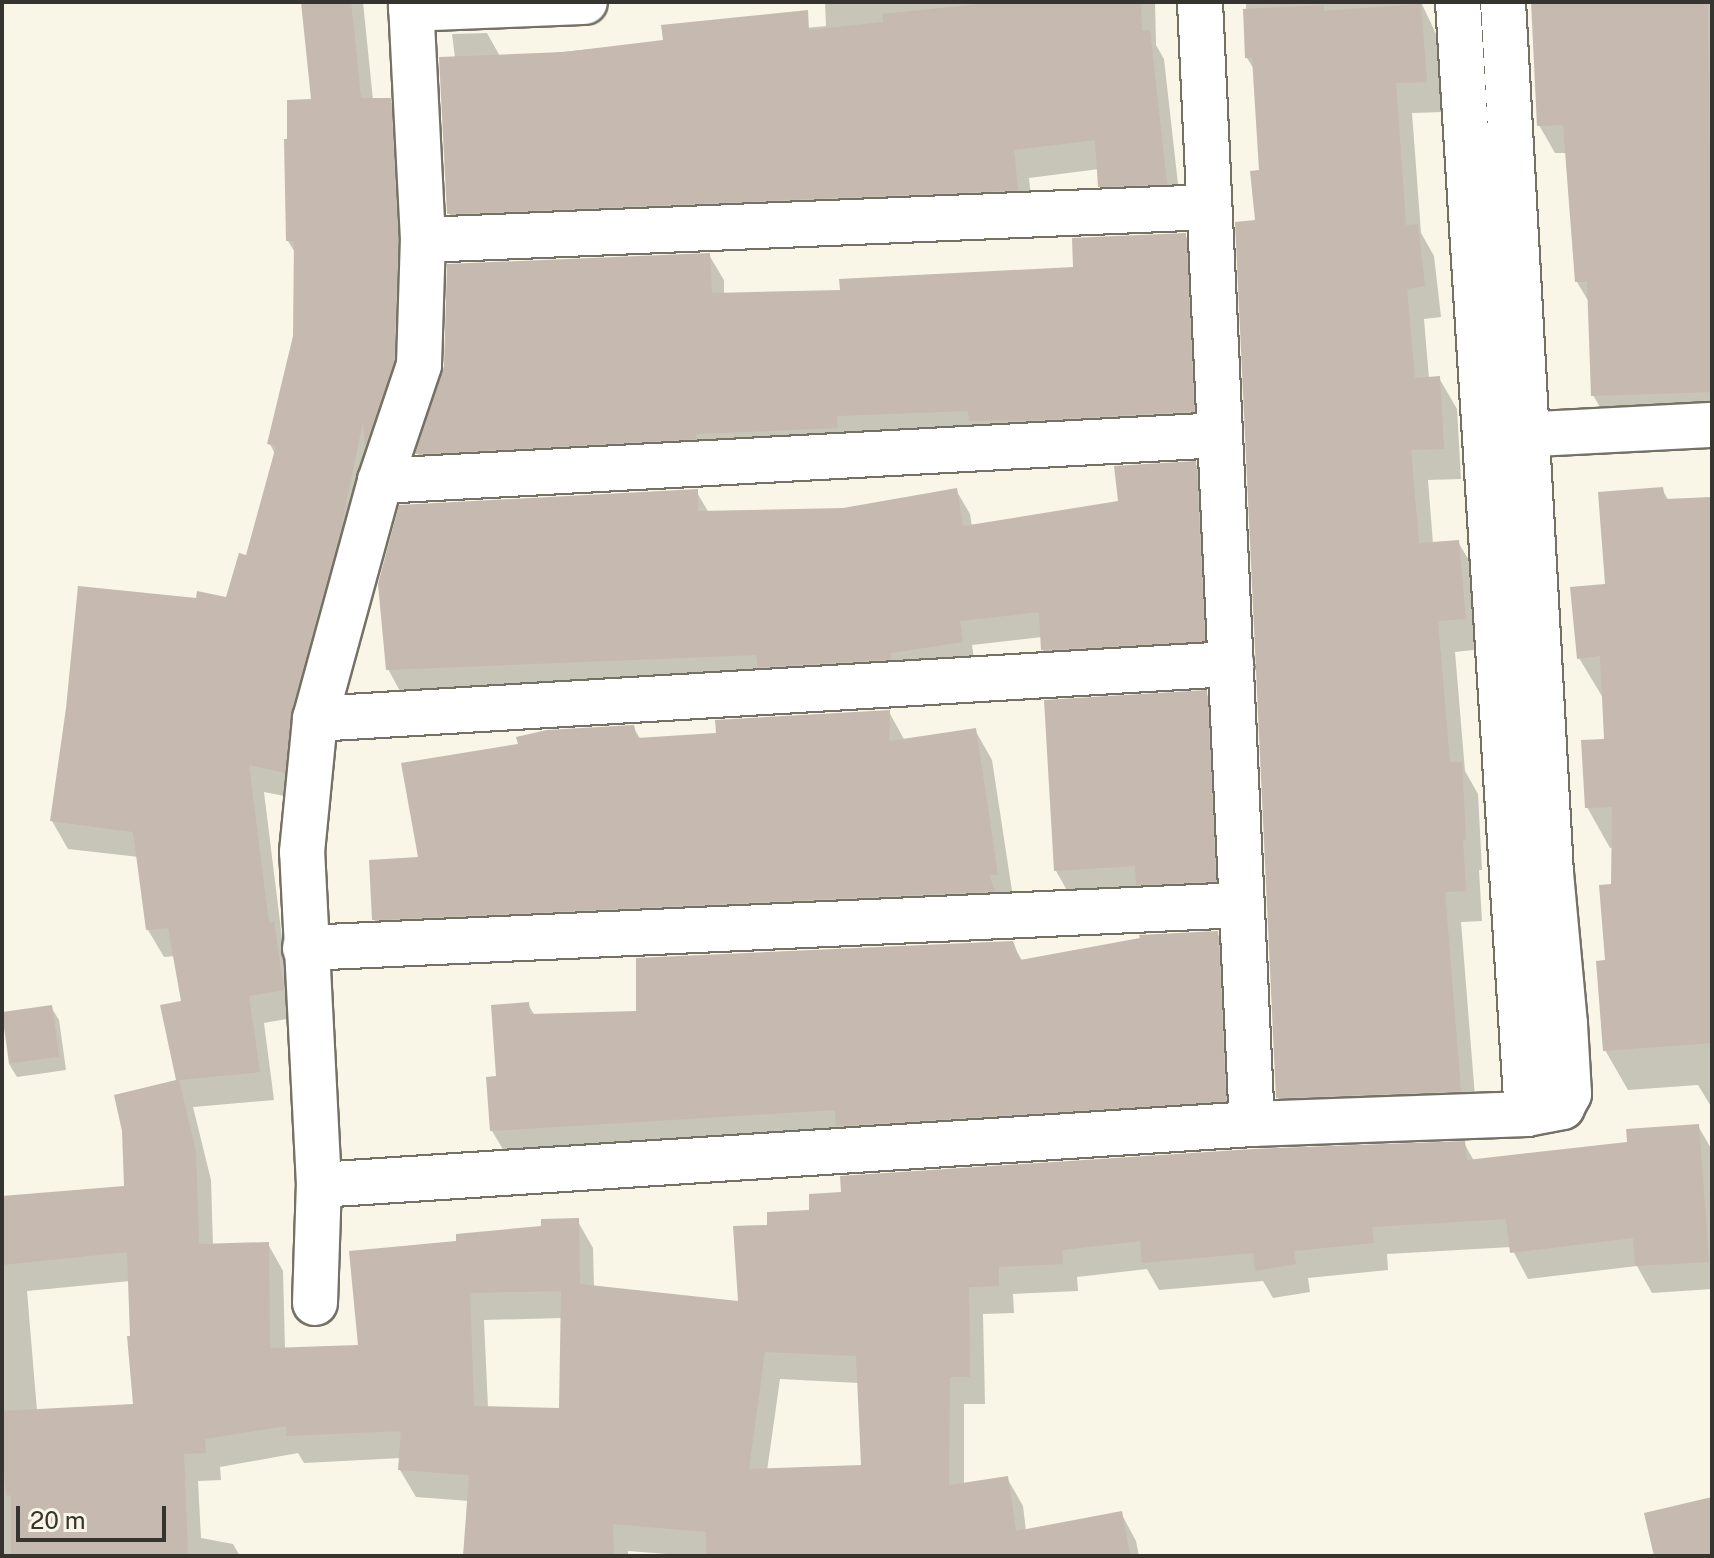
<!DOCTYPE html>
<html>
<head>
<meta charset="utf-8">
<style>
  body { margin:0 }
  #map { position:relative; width:1714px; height:1558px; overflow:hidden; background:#f9f5e7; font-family:"Public Sans",sans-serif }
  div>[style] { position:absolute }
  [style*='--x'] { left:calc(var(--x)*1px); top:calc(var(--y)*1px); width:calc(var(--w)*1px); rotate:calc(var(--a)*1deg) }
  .shadow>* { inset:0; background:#0003 }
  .building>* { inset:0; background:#c5b9b0; transform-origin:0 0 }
  .roads { filter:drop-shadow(2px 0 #757165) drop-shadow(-2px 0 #757165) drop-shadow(0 2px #757165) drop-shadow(0 -2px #757165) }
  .street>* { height:44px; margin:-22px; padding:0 22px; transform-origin:22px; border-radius:22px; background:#fff }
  span { translate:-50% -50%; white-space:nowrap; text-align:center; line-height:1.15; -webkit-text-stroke:7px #f9f5e7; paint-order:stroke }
  .frame { position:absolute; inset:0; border:4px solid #36342f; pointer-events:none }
  .scale { position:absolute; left:16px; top:1506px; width:150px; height:36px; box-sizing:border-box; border:4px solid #36342f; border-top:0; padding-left:10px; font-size:24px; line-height:28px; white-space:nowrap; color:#36342f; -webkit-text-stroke:6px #f9f5e7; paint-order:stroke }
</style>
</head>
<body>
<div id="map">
  <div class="shadow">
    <i style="clip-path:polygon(evenodd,303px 2px,363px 2px,373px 100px,390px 100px,406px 127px,409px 389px,300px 799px,264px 792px,282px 938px,289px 951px,298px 1017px,264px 1023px,274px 1100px,193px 1107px,211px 1180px,213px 1246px,268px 1244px,283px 1271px,285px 1349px,360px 1347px,458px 1243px,577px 1220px,593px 1248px,594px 1288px,740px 1303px,769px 1227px,811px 1212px,1464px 1143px,1474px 1161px,1629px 1143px,1698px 1126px,1712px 1150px,1712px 1289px,1652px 1293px,1637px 1266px,1528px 1279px,1511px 1247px,1387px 1254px,1388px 1270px,1308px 1278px,1310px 1292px,1273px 1298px,1263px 1281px,1159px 1290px,1147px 1269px,1077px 1277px,1078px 1291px,1013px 1294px,1014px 1313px,983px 1314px,985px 1404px,964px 1404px,964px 1485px,1007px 1478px,1023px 1506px,1026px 1531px,1121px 1513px,1136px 1541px,1139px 1556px,693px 1556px,628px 1551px,628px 1556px,465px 1556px,469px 1501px,416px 1497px,400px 1470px,401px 1458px,304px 1463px,298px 1453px,220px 1467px,221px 1480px,198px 1481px,201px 1538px,233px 1544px,240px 1556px,2px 1556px,2px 1198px,127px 1187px,178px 1082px,183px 1002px,175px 956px,164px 957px,148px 930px,139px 857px,68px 849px,52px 821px,198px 600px,228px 599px,247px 558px,275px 454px,270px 444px,295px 336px,296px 254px,288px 241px,314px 101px,303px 2px,130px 1281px,135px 1405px,37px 1411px,27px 1291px,130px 1281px,303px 2px,563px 1318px,561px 1410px,488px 1408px,484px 1320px,563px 1318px,303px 2px,780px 1379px,859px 1383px,863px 1467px,767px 1471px,780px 1379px)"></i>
    <i style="clip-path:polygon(825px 2px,1155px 2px,1156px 45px,1164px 59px,1181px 211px,1116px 214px,1100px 186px,1099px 169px,1029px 178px,1033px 217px,465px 241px,449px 213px,455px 58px,452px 34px,487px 33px,501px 58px,826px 26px)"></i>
    <i style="clip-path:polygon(1246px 2px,1421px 2px,1437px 36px,1444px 112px,1412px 113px,1421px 233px,1434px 256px,1441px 317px,1424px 319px,1429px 379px,1439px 378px,1457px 409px,1461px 479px,1428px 480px,1433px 544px,1458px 542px,1476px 572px,1482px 649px,1455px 652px,1465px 771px,1478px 794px,1482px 870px,1479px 870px,1482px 921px,1461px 922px,1477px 1122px,1295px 1128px,1278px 1098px,1257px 222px,1261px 172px,1255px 71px,1247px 58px)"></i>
    <i style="clip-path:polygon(1533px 2px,1712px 2px,1712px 420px,1609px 423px,1593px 395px,1590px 304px,1577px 282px,1567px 153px,1555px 153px,1539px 125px)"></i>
    <i style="clip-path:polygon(1185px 235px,1199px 260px,1207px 436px,432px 479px,418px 454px,709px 255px,724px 280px,724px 295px,842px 292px,1075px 269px)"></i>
    <i style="clip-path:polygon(1195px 463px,1209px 487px,1217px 664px,1057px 674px,1043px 650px,1042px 637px,972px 645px,975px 666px,401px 693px,388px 669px,696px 491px,709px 513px,843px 510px,956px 490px,970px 514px,972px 527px,1120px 502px)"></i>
    <i style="clip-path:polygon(1662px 489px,1669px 501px,1712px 499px,1712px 1108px,1698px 1085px,1628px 1090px,1605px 1050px,1614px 847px,1610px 848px,1587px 807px,1606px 740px,1603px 698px,1579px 658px,1607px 586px)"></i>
    <i style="clip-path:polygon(1206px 693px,1219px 716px,1228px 904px,1069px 894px,1056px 871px)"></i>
    <i style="clip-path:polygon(889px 712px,905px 741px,975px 730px,992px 760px,1014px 904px,391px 949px,374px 919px,420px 859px,633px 727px,641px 740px,718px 735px)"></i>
    <i style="clip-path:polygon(1217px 933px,1232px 959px,1239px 1126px,507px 1156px,492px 1131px,499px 1078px,528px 1004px,535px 1016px,638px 1013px,1012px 943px,1023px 962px,1142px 940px)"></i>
    <i style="clip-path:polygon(51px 1007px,59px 1020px,66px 1070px,17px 1077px,9px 1064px,2px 1014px)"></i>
  </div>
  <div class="building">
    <i style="clip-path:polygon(evenodd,301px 2px,351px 2px,361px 98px,391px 98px,398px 240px,394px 361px,365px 446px,363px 421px,341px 529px,291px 712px,285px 773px,249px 765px,269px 923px,274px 922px,284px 990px,249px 996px,260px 1072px,179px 1080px,196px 1151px,199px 1244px,269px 1242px,270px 1348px,358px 1345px,349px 1251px,456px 1241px,456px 1234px,541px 1226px,541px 1219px,579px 1218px,580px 1284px,738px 1301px,733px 1226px,767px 1225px,767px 1212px,809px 1210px,809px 1194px,841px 1192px,840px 1176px,1253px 1149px,1465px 1141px,1467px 1160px,1627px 1142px,1626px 1129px,1699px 1124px,1709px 1262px,1635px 1266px,1633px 1238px,1510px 1253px,1506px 1219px,1372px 1227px,1374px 1243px,1294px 1251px,1296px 1264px,1255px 1271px,1253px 1253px,1142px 1263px,1140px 1241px,1062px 1250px,1063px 1264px,999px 1267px,999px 1286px,969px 1287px,970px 1377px,950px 1377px,949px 1485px,1008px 1476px,1016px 1531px,1122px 1511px,1130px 1556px,706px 1556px,706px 1532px,613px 1524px,614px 1556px,463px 1556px,469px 1475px,398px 1470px,401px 1431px,286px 1436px,286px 1426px,205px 1439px,206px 1453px,184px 1454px,188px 1556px,11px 1556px,11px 1495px,7px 1496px,2px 1460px,2px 1411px,133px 1404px,127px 1336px,130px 1336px,127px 1252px,2px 1265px,2px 1196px,124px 1186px,122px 1131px,114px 1095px,176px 1080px,160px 1005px,181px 1001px,168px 928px,146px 930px,133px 832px,50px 821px,66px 708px,78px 586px,196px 598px,197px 591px,226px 597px,239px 553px,246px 555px,276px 446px,267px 444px,293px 336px,294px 241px,286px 241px,284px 139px,287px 139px,287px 100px,311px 99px,301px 2px,561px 1291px,559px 1408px,474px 1406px,470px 1293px,561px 1291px,301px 2px,765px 1352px,856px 1356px,861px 1465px,749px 1469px,765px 1352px)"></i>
    <i style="clip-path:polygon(999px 2px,1141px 2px,1142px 31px,1150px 30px,1167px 184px,1098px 187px,1095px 140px,1014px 150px,1018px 190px,447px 214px,439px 57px,564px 52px,663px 40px,661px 25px,808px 10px,809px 30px,883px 22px,883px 14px)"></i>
    <i style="clip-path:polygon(1531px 2px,1708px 2px,1712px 392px,1591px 396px,1587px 282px,1575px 282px,1563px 125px,1537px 126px)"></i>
    <i style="clip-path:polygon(1421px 4px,1427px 82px,1396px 83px,1406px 225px,1418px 224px,1425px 286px,1407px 289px,1415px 378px,1440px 376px,1444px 449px,1411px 450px,1419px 543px,1459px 540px,1466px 619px,1438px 621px,1450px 762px,1462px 762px,1466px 840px,1463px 840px,1466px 891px,1445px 892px,1461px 1091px,1276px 1098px,1235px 222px,1255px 220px,1250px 171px,1259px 170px,1252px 58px,1245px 58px,1243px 9px,1324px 5px,1324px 11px)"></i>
    <i style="clip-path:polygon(1186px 233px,1194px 411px,1036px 420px,969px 421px,968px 411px,837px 416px,838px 428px,696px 434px,696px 439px,415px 454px,444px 366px,447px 264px,710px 253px,712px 293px,840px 290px,839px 279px,1073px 267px,1072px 238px)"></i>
    <i style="clip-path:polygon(1196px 461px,1205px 641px,1041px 650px,1039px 612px,960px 621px,963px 642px,891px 653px,891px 659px,758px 667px,756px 655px,386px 670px,378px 584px,399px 505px,698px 489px,698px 511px,843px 508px,957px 488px,963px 526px,1118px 501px,1114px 466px)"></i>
    <i style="clip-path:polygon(1663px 487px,1665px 499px,1712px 497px,1712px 1043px,1603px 1051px,1596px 961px,1605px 960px,1599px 885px,1611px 884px,1612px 807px,1585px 808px,1581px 740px,1604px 739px,1600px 656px,1577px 659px,1570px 587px,1605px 584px,1598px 492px)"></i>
    <i style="clip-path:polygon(1207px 690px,1216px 881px,1136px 885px,1135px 866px,1054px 871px,1044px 700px)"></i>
    <i style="clip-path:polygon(890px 710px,889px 741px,976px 728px,998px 875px,989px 875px,995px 891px,372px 920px,369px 860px,418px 857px,401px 763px,518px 744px,516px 737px,547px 730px,634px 725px,637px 738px,716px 733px,715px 720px)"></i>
    <i style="clip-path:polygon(1218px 931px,1226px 1101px,836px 1126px,835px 1110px,490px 1131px,486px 1077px,496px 1076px,491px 1005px,529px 1002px,530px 1014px,636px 1011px,636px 958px,1013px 941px,1020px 960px,1140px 938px,1139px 935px)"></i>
    <i style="left:52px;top:1005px;width:52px;height:50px;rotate:82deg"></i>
    <i style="clip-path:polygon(1712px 1497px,1712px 1556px,1654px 1556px,1644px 1513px)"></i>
  </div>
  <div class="roads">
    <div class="street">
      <i style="--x:1200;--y:2;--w:1123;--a:87.35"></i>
      <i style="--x:1458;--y:2;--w:1114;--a:86.45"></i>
      <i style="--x:411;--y:9;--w:174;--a:-2.3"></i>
      <i style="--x:423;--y:240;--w:787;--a:-2.4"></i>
      <i style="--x:1499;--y:436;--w:213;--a:-3"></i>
      <i style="--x:380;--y:481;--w:841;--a:-3.13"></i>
      <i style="--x:315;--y:719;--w:247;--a:-74.7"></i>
      <i style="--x:380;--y:481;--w:122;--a:-71.4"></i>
      <i style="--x:419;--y:365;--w:125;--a:-88.2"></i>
      <i style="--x:423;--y:240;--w:238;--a:-92.9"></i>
      <i style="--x:305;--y:948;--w:938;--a:-2.63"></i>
      <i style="--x:319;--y:1185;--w:935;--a:-3.74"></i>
      <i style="--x:1252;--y:1124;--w:275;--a:-2.1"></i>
      <i style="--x:1527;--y:1114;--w:36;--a:-11"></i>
      <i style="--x:1562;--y:1107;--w:15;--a:-62"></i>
      <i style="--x:1569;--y:1094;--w:70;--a:-93.3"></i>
      <i style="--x:1565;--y:1024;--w:151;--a:-95.3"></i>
      <i style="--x:1551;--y:874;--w:873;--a:-93.15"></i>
      <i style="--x:315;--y:1303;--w:118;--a:-88.1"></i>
      <i style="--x:319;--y:1185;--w:333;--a:-92.9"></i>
      <i style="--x:302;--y:852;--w:134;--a:-84.4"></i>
      <i style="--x:315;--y:719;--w:918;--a:-3.44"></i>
    </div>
  </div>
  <div class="frame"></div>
  <div class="scale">20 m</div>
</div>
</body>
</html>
